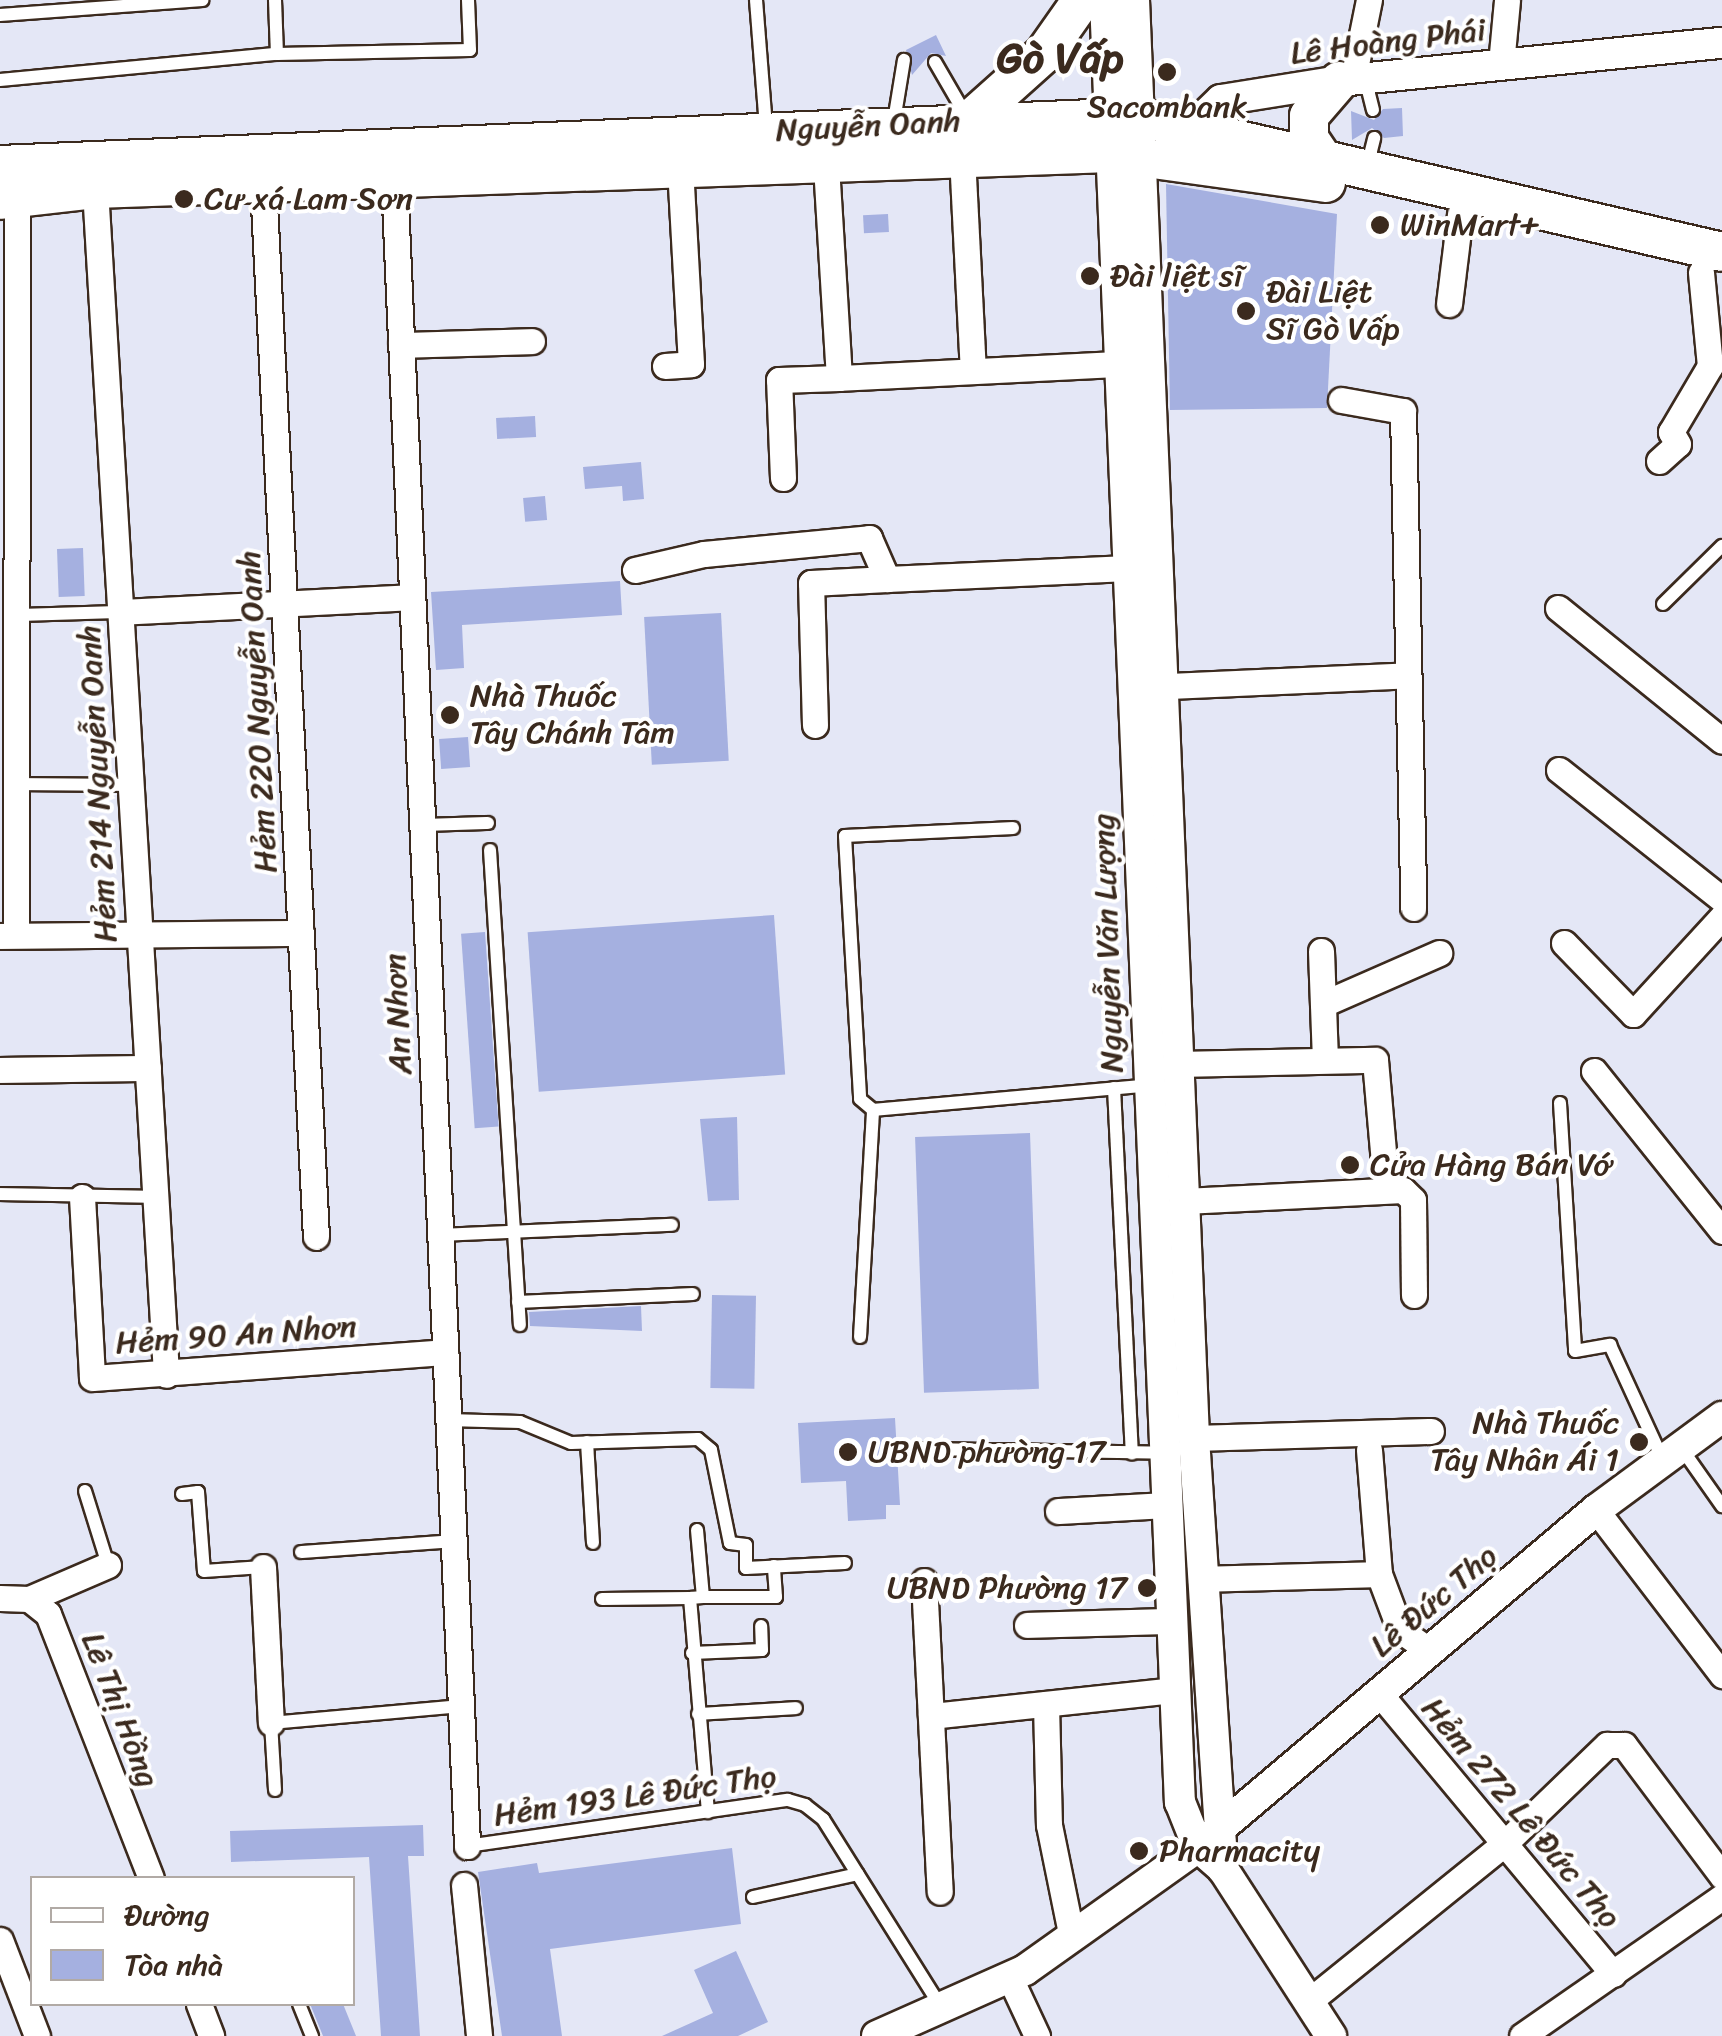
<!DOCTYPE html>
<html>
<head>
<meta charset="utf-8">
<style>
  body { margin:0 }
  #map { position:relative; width:1722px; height:2036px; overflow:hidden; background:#e4e7f6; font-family:Sriracha,sans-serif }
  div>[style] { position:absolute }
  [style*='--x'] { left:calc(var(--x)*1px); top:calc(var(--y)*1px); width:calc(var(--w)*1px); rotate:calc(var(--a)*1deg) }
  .building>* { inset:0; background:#a5b0e0; transform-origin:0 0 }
  .roads { filter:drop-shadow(2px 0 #3b2a1e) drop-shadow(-2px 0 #3b2a1e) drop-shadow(0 2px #3b2a1e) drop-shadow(0 -2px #3b2a1e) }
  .service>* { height:12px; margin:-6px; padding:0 6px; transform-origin:6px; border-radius:6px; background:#fff }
  .minor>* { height:25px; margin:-12.5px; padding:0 12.5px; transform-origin:12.5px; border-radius:12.5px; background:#fff }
  .tertiary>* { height:30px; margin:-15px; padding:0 15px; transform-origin:15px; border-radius:15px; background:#fff }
  .primary>* { height:38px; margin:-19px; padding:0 19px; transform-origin:19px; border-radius:19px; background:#fff }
  .dots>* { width:28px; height:28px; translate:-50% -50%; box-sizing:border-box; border:5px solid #fff; border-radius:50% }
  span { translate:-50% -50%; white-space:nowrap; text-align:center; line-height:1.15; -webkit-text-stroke:8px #fff; paint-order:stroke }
  .street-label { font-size:32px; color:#3b2a1e }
  .poi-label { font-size:32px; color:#3b2a1e }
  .left { translate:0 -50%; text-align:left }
  .right { translate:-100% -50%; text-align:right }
  .district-label { font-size:42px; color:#3b2a1e; font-weight:700 }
  .legend { position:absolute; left:30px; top:1876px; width:325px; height:130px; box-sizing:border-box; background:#fff; border:2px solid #b1aaa5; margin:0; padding:12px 18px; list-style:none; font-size:30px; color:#3b2a1e }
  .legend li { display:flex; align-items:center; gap:20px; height:50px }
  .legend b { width:50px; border:2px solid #b1aaa5 }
</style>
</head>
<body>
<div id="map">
  <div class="building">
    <i style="clip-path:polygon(936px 35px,946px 56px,931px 53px,912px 75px,906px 50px)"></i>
    <i style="clip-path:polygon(1402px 108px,1403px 136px,1384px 138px,1372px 128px,1352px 140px,1351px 111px,1374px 120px,1383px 109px)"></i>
    <i style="clip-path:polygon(1166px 184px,1337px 214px,1327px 408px,1170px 410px)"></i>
    <i style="left:888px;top:214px;width:18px;height:25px;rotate:87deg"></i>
    <i style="left:535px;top:416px;width:21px;height:39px;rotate:87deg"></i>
    <i style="clip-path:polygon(641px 462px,644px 499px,623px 501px,622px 486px,585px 489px,583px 467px)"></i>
    <i style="left:545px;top:496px;width:24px;height:22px;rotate:85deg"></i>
    <i style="left:83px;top:548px;width:48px;height:26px;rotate:88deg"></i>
    <i style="clip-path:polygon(620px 581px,622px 615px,462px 625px,464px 668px,436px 670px,431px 592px)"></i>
    <i style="left:721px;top:613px;width:148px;height:77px;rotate:87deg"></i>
    <i style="left:468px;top:737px;width:30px;height:29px;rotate:86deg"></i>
    <i style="left:774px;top:915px;width:160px;height:247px;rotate:86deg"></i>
    <i style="left:485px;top:932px;width:195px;height:24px;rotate:86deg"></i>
    <i style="clip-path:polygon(737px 1117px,739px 1200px,708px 1201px,700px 1119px)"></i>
    <i style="left:1030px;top:1133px;width:256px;height:115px;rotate:88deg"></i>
    <i style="left:712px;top:1295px;width:44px;height:93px;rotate:1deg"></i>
    <i style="clip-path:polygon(641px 1306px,642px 1331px,530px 1326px,529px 1312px)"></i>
    <i style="clip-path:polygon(895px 1418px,900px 1505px,886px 1505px,886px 1519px,848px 1521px,846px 1481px,801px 1483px,798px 1423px)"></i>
    <i style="clip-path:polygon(423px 1825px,424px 1856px,408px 1856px,420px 2036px,381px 2036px,369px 1857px,231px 1862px,230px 1831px)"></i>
    <i style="clip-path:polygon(732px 1848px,741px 1924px,550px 1949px,562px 2036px,502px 2036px,478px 1872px,537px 1863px,539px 1873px)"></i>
    <i style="clip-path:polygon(736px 1951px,768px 2022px,738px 2036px,662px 2036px,713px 2013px,694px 1970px)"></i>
    <i style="clip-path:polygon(310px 2004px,343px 2004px,356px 2036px,323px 2036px)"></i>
  </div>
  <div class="roads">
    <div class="service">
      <i style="--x:275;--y:0;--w:54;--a:87.9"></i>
      <i style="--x:756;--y:0;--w:127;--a:85.5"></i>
      <i style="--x:0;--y:15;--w:203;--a:-4.2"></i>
      <i style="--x:935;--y:62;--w:66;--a:59.9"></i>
      <i style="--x:1365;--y:78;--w:33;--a:76"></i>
      <i style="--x:0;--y:80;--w:278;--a:-5.4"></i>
      <i style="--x:277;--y:54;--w:193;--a:-1.2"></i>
      <i style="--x:470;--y:50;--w:50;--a:-92.3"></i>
      <i style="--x:894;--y:121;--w:62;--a:-80.7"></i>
      <i style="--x:1367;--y:167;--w:30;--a:-76"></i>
      <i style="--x:1663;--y:604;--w:83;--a:-44.5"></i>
      <i style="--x:17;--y:615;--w:103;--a:-1.7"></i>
      <i style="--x:16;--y:784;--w:115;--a:0.5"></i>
      <i style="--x:422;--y:825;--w:66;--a:-1.7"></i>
      <i style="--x:1013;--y:828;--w:168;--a:177.3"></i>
      <i style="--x:845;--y:836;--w:263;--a:86.7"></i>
      <i style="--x:860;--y:1099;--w:17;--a:40"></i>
      <i style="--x:873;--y:1110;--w:280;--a:-5.1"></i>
      <i style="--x:490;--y:850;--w:476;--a:86.4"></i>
      <i style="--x:1114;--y:1088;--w:366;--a:87.2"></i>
      <i style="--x:1560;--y:1103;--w:248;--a:86.5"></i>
      <i style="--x:1575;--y:1351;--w:36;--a:-10"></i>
      <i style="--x:1610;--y:1345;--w:127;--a:65.3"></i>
      <i style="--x:0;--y:1194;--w:156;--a:1.1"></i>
      <i style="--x:440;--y:1235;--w:232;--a:-2.5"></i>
      <i style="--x:518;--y:1302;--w:175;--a:-2.6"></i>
      <i style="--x:860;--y:1337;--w:227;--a:-86.7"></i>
      <i style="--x:448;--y:1420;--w:72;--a:1.6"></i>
      <i style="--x:520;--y:1422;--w:55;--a:22.4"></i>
      <i style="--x:571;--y:1443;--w:127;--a:-1.8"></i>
      <i style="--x:698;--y:1439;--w:17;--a:40"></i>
      <i style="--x:711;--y:1450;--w:95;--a:78.5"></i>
      <i style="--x:730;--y:1543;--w:16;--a:7"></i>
      <i style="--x:746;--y:1545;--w:23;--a:90"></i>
      <i style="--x:746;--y:1568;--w:99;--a:-2.9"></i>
      <i style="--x:587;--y:1442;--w:101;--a:86.6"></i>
      <i style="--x:923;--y:1449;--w:244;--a:0.9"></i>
      <i style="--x:1682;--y:1449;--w:70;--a:54.9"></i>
      <i style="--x:85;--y:1491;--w:77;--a:72.7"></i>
      <i style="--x:182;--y:1494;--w:16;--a:-7"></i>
      <i style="--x:198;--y:1492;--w:79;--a:85.7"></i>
      <i style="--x:204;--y:1571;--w:59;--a:-3.9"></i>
      <i style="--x:697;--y:1530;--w:67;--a:84.9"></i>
      <i style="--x:703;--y:1597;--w:13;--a:176"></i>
      <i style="--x:690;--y:1598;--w:215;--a:85.2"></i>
      <i style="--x:301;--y:1552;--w:152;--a:-4.1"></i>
      <i style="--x:703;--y:1597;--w:73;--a:0"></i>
      <i style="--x:776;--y:1597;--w:31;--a:-94"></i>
      <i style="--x:602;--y:1599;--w:88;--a:-0.7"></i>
      <i style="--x:692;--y:1653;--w:70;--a:-2.5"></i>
      <i style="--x:762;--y:1650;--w:24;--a:-92"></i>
      <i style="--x:698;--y:1714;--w:98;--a:-3.5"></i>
      <i style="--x:275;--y:1790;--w:67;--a:-93.4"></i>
      <i style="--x:271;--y:1723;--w:191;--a:-5.1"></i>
      <i style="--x:467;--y:1846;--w:324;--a:-8.2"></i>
      <i style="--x:788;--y:1800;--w:18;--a:16"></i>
      <i style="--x:805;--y:1805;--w:23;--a:38"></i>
      <i style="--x:823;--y:1819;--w:222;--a:57.9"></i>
      <i style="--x:753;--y:1897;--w:107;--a:-12.4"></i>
      <i style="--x:299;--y:2004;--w:35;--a:68"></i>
    </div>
    <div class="minor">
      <i style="--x:1501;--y:64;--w:64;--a:-84.6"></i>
      <i style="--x:1353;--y:79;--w:81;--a:-78.6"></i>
      <i style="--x:962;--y:156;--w:215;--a:87.1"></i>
      <i style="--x:394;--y:179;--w:1669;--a:87.49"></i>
      <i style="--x:263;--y:184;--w:1054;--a:87.12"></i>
      <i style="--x:95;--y:189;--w:1188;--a:86.57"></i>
      <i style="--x:1449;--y:304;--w:91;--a:-83"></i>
      <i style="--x:401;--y:345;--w:131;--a:-1.7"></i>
      <i style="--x:665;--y:366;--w:26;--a:-4"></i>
      <i style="--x:691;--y:364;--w:196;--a:-93.2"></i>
      <i style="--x:839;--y:378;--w:280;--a:-2.9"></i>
      <i style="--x:1341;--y:400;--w:63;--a:10.1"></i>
      <i style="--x:1403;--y:411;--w:497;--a:88.8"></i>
      <i style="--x:1659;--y:461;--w:25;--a:-42"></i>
      <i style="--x:1678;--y:444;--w:14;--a:-120"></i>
      <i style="--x:1671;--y:432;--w:77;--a:-59.4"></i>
      <i style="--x:1710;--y:366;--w:94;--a:-95.5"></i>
      <i style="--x:783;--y:478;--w:98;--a:-92.3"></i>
      <i style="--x:779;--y:380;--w:60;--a:-1.9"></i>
      <i style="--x:839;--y:378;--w:215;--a:-93.5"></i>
      <i style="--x:635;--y:570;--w:71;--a:-13.1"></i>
      <i style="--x:704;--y:554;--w:166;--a:-5.5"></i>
      <i style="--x:869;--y:538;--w:45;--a:66.3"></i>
      <i style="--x:887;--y:579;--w:241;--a:-2.6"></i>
      <i style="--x:1558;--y:608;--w:211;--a:39"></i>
      <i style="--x:120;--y:612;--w:292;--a:-2.9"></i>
      <i style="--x:1148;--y:687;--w:260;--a:-2.6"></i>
      <i style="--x:815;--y:725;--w:142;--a:-91.6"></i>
      <i style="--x:811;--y:583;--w:76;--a:-3"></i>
      <i style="--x:1559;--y:770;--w:208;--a:38.4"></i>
      <i style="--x:16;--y:935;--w:738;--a:-89.92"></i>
      <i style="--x:0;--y:936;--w:301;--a:-0.6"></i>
      <i style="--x:1564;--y:943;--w:99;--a:45.8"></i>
      <i style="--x:1633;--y:1014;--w:132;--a:-47.5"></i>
      <i style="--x:1321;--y:951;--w:109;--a:87.9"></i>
      <i style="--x:1323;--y:1004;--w:127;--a:-23.7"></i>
      <i style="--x:1178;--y:1064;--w:197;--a:-1.2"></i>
      <i style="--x:1375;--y:1060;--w:127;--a:85"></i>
      <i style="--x:0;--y:1070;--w:148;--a:-0.8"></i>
      <i style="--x:1594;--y:1071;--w:205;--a:51.3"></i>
      <i style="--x:82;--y:1197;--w:181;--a:86.8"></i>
      <i style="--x:92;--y:1378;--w:354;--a:-4.2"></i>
      <i style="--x:1184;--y:1201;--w:219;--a:-2.9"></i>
      <i style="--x:1403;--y:1190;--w:14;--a:45"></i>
      <i style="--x:1413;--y:1200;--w:95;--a:89.4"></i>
      <i style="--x:1194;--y:1438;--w:237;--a:-1.7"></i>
      <i style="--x:1369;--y:1450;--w:124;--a:85.4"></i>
      <i style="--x:1379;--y:1574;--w:60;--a:69.4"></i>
      <i style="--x:1400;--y:1630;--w:37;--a:35"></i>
      <i style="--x:1596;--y:1510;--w:208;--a:52.6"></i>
      <i style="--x:1058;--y:1511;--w:109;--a:-3.2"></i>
      <i style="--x:263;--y:1567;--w:156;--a:87.1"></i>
      <i style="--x:1201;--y:1579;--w:178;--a:-1.6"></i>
      <i style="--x:924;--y:1581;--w:311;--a:87.1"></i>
      <i style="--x:0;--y:1598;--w:29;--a:2"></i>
      <i style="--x:29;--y:1599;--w:24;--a:38"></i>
      <i style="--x:48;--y:1614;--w:283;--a:68.7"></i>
      <i style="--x:29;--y:1599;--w:86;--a:-23.3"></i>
      <i style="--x:1027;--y:1625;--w:145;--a:-1.6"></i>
      <i style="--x:1379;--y:1693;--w:366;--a:50.2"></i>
      <i style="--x:1046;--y:1704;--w:121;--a:88.6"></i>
      <i style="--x:1049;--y:1825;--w:115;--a:78.5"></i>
      <i style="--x:931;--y:1716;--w:245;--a:-6.1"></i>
      <i style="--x:464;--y:1885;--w:152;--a:84.3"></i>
      <i style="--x:0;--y:1940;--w:103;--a:68.9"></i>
      <i style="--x:1010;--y:1978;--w:64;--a:65"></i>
      <i style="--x:1308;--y:2002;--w:252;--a:-38.9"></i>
      <i style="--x:1504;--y:1844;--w:143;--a:-43.9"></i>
      <i style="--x:1607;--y:1745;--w:17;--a:0"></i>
      <i style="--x:1624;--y:1745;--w:164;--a:53.2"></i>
      <i style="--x:199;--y:2004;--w:34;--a:69"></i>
      <i style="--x:1522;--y:2036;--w:244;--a:-34.8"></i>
    </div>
    <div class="tertiary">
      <i style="--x:1105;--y:0;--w:1804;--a:87.62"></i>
      <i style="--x:1180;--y:1802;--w:48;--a:68.2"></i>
      <i style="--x:1198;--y:1847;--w:33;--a:41"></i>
      <i style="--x:1223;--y:1869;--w:199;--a:57.1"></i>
      <i style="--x:1134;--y:0;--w:1439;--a:87.61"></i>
      <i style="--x:1194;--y:1438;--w:432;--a:86.2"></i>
      <i style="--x:1193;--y:127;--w:39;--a:-44"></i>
      <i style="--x:1221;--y:100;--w:120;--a:-9.1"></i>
      <i style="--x:1339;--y:81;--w:385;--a:-5.7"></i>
      <i style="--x:877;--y:2036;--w:162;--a:-24"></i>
      <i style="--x:1025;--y:1970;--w:212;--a:-35.4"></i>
      <i style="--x:1198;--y:1847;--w:522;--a:-40.26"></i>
      <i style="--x:1596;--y:1510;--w:157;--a:-36.4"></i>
    </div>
    <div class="primary">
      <i style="--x:969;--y:121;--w:101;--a:-41.8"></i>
      <i style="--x:1044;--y:54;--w:66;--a:-54.9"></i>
      <i style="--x:1323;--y:159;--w:25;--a:-124"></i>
      <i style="--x:1309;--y:138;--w:22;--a:-90"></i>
      <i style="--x:1309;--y:116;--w:46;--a:-49.4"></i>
      <i style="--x:0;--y:165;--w:1140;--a:-2.41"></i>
      <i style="--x:1139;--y:117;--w:598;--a:13.04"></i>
      <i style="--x:0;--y:200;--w:96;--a:-6.6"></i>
      <i style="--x:95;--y:189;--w:1016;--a:-2.03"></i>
      <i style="--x:1110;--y:153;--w:218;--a:7.9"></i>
    </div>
  </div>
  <div class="dots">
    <i style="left:1167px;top:72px;background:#3b2a1e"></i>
    <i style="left:184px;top:199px;background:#3b2a1e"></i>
    <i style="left:1380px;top:225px;background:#3b2a1e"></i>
    <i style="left:1090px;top:276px;background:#3b2a1e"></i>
    <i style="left:1246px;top:311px;background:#3b2a1e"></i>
    <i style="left:450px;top:715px;background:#3b2a1e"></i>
    <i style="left:1350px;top:1165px;background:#3b2a1e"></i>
    <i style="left:1639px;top:1442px;background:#3b2a1e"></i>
    <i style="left:848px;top:1452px;background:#3b2a1e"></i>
    <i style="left:1147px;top:1588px;background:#3b2a1e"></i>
    <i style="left:1139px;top:1851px;background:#3b2a1e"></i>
  </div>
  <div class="street-label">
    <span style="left:1388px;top:42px;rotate:-7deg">Lê Hoàng Phái</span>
    <span style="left:868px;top:126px;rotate:-3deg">Nguyễn Oanh</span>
    <span style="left:258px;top:712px;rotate:-93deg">Hẻm 220 Nguyễn Oanh</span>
    <span style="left:98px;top:784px;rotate:-93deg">Hẻm 214 Nguyễn Oanh</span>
    <span style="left:1108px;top:943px;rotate:-92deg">Nguyễn Văn Lượng</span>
    <span style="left:398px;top:1014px;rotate:-93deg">An Nhơn</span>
    <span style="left:236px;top:1335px;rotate:-4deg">Hẻm 90 An Nhơn</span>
    <span style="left:1434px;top:1601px;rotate:-40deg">Lê Đức Thọ</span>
    <span style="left:120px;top:1710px;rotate:69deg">Lê Thị Hồng</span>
    <span style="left:635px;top:1796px;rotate:-8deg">Hẻm 193 Lê Đức Thọ</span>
    <span style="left:1521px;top:1813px;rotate:50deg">Hẻm 272 Lê Đức Thọ</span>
  </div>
  <div class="poi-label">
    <span style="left:1167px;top:107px">Sacombank</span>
    <span class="left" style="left:204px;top:199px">Cư xá Lam Sơn</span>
    <span class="left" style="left:1400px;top:225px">WinMart+</span>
    <span class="left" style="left:1110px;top:276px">Đài liệt sĩ</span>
    <span class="left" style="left:1266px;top:311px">Đài Liệt<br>Sĩ Gò Vấp</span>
    <span class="left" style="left:470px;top:715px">Nhà Thuốc<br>Tây Chánh Tâm</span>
    <span class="left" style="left:1370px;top:1165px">Cửa Hàng Bán Vớ</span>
    <span class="right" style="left:1619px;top:1442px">Nhà Thuốc<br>Tây Nhân Ái 1</span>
    <span class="left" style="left:868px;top:1452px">UBND phường 17</span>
    <span class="right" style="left:1127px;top:1588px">UBND Phường 17</span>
    <span class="left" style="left:1159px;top:1851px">Pharmacity</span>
  </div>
  <div class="district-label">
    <span style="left:1060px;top:58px">Gò Vấp</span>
  </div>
  <ul class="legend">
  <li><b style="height:12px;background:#fff"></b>Đường</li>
  <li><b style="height:28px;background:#a5b0e0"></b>Tòa nhà</li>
  </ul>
</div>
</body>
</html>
